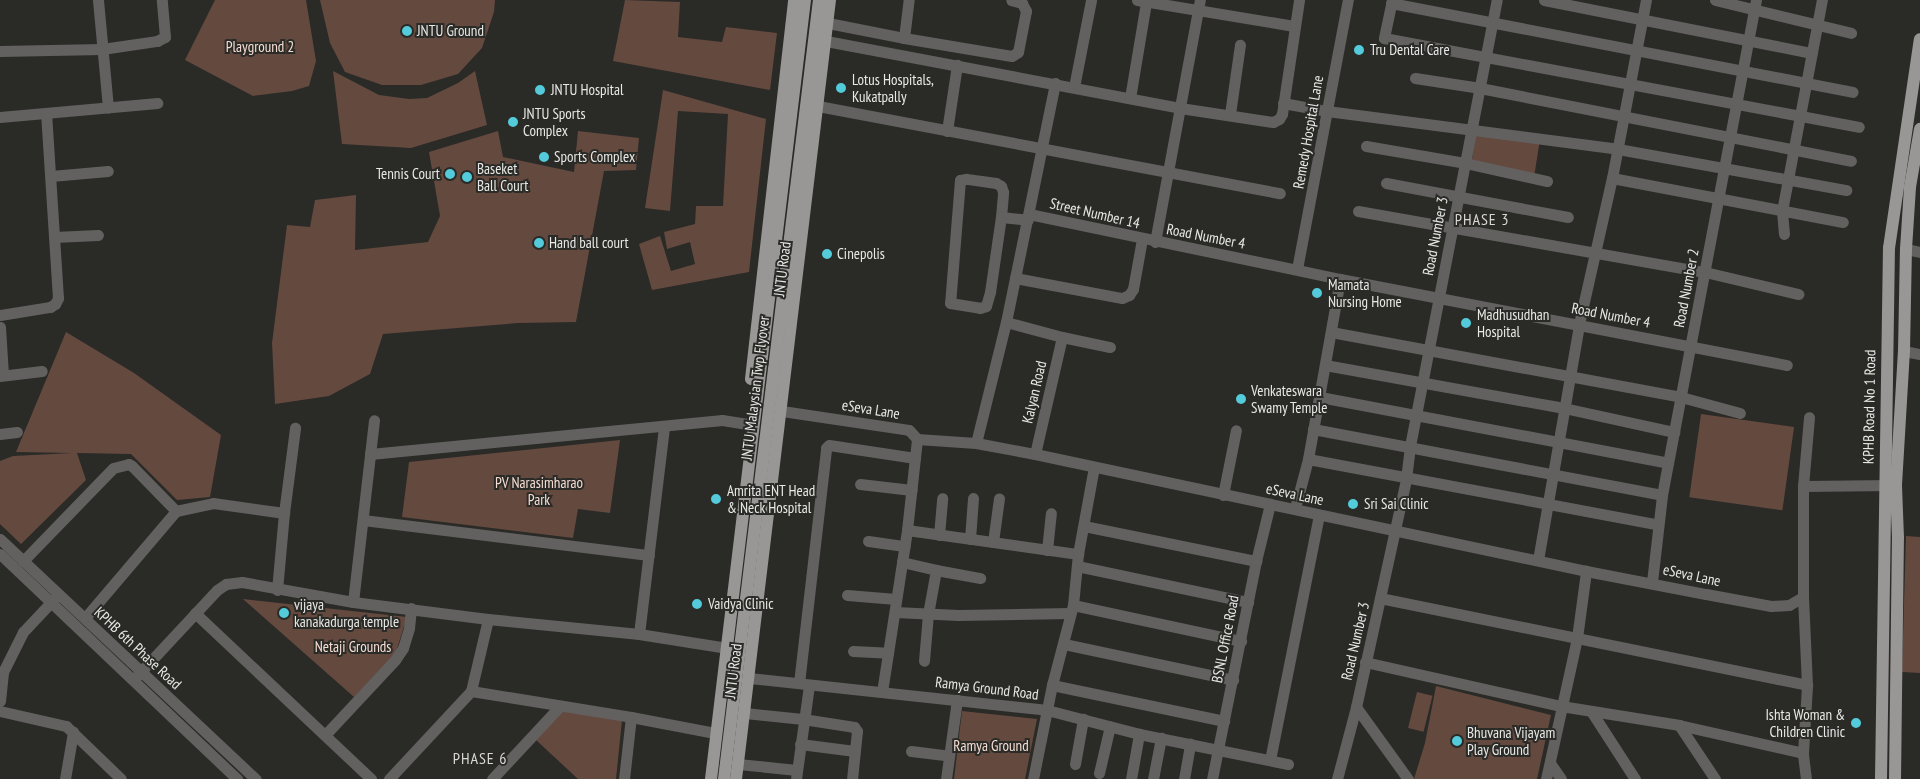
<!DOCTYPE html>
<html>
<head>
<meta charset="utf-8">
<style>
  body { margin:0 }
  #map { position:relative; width:1920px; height:779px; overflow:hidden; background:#2a2a27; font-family:"PT Sans Narrow",sans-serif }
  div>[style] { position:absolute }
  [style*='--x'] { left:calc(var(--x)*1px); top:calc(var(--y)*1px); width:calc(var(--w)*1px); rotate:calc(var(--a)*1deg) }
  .green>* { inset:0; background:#64493f; transform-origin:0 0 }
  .minor>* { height:11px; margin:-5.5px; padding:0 5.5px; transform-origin:5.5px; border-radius:5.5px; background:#626160 }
  .major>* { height:12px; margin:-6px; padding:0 6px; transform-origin:6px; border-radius:6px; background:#999795 }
  .dots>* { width:14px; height:14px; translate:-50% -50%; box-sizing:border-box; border:2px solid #2a2a27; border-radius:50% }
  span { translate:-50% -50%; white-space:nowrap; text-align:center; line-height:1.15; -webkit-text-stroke:4px #2a2a27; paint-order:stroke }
  .poi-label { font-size:15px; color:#e8e8e6 }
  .left { translate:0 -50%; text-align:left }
  .right { translate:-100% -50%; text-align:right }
  .park-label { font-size:15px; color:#f7ded4 }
  .street-label { font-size:15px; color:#e8e8e6 }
  .neighbourhood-label { font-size:16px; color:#dad9d6; letter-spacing:1px }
</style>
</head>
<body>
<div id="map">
  <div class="green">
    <i style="clip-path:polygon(215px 0,306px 0,316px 61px,309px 86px,292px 91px,253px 96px,185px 60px)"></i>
    <i style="clip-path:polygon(320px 0,495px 0,494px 12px,482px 48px,458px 74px,421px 85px,382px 85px,345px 72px,330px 43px)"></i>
    <i style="clip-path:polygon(625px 0,680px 2px,678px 37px,722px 42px,726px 27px,777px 33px,770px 90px,613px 61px)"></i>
    <i style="clip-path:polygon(333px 71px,379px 95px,409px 99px,427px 98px,458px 83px,475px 71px,487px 125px,411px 148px,342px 144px)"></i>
    <i style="clip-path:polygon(663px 90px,766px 119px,749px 272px,652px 290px,639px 244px,660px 236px,671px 271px,695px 264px,690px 242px,667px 249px,664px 232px,695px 224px,696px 206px,723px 206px,728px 114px,678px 111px,670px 211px,645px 208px)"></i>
    <i style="left:1477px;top:128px;width:64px;height:36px;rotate:9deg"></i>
    <i style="clip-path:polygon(498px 131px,503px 157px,574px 172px,578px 131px,639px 138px,636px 170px,604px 171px,576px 322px,518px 323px,383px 334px,370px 374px,329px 396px,275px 404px,272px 343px,287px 225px,310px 227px,315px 200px,356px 195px,355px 250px,428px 242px,440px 216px,429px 152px)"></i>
    <i style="clip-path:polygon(66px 332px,134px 373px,221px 435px,210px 497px,177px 500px,131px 454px,77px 453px,86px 480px,21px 544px,0 524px,0 461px,13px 456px,72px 453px,16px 452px)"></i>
    <i style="left:1701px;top:414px;width:94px;height:84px;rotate:8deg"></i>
    <i style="clip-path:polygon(620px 440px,610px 513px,578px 509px,573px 538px,402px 517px,409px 462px)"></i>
    <i style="clip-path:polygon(1906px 536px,1920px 537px,1920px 673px,1902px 672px)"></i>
    <i style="clip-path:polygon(243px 599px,407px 617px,395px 655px,354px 697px)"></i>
    <i style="clip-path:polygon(1436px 686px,1551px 715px,1537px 779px,1414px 779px,1425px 743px)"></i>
    <i style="left:1417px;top:692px;width:16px;height:37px;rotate:14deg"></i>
    <i style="clip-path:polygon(562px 711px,622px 720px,616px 779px,578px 779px,536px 740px)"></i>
    <i style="clip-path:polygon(962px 711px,1037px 719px,1025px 779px,954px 779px)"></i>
  </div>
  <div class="minor">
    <i style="--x:98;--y:0;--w:108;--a:84.7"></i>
    <i style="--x:1137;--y:0;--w:159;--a:9.4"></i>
    <i style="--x:1392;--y:0;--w:39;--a:102"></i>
    <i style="--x:1384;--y:38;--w:483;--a:10.6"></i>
    <i style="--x:1544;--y:0;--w:273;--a:11.2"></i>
    <i style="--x:1715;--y:0;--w:140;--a:13.6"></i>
    <i style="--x:1391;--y:3;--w:470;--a:10.9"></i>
    <i style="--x:828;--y:23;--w:77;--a:11.2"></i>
    <i style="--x:904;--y:38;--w:109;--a:9.5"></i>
    <i style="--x:1012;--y:56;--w:7;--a:-34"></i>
    <i style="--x:1018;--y:52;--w:42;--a:-79"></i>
    <i style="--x:1026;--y:11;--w:9;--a:-117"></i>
    <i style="--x:1022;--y:3;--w:11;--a:-165"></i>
    <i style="--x:904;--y:38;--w:38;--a:-83"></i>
    <i style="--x:826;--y:41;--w:360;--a:10.7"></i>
    <i style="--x:1180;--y:108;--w:94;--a:8.6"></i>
    <i style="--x:1273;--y:122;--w:7;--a:-27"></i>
    <i style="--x:1279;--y:119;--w:6;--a:-59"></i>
    <i style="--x:1282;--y:114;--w:115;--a:-81.5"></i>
    <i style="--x:0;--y:51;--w:102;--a:-1.1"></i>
    <i style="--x:102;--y:49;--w:56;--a:-8.3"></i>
    <i style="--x:157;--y:41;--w:9;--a:-27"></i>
    <i style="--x:165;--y:37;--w:37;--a:-95"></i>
    <i style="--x:1415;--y:78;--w:66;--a:8.7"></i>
    <i style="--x:1480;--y:88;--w:378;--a:11.1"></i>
    <i style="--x:1074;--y:87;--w:89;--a:-78.9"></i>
    <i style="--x:1130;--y:98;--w:97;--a:-80.5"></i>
    <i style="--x:1283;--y:103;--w:45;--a:10.3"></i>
    <i style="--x:1327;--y:111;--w:293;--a:7.4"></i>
    <i style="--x:1618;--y:149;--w:232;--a:10.2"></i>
    <i style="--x:818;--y:106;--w:470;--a:10.7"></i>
    <i style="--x:1230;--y:114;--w:70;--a:-81.8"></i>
    <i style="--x:0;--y:117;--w:158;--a:-5.1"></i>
    <i style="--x:947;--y:131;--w:67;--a:-81.4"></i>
    <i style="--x:1366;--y:146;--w:100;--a:9.7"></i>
    <i style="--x:1465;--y:163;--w:84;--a:12.4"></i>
    <i style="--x:51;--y:176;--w:57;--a:-5"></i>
    <i style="--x:1612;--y:178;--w:235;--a:10.8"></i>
    <i style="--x:1386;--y:183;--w:185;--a:10.6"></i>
    <i style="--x:1358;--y:211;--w:352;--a:10"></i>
    <i style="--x:1705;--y:272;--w:96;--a:13.3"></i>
    <i style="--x:1029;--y:214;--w:318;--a:11.8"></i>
    <i style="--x:1340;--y:279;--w:455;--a:10.9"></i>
    <i style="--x:1001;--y:217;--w:25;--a:-85"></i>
    <i style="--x:1003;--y:192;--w:6;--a:-108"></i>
    <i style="--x:1001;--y:186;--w:6;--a:-149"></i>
    <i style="--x:996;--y:183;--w:30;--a:-172"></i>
    <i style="--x:966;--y:179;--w:6;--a:171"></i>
    <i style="--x:960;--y:180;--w:123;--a:94.6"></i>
    <i style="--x:950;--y:303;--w:30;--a:9"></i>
    <i style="--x:980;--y:308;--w:6;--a:-18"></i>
    <i style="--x:986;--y:306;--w:15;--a:-74"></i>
    <i style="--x:990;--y:292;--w:76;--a:-81.7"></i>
    <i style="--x:1001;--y:217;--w:27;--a:6"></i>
    <i style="--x:1784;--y:234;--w:23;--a:-95"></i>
    <i style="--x:1782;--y:211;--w:215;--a:-79.3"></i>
    <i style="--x:54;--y:237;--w:44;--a:-2.6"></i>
    <i style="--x:1155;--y:242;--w:246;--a:-79.5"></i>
    <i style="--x:1906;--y:249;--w:14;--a:12"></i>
    <i style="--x:1297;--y:269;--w:274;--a:-79.3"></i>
    <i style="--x:1015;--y:278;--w:109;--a:10.6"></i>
    <i style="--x:1122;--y:298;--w:8;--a:-23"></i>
    <i style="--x:1129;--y:295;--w:7;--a:-56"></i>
    <i style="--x:1133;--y:289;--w:51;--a:-79.8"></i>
    <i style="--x:0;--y:315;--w:51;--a:-9.1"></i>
    <i style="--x:50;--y:307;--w:6;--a:-31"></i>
    <i style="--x:55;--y:304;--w:7;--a:-63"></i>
    <i style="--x:58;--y:298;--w:185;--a:-93.7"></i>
    <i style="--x:1006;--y:322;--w:58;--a:15"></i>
    <i style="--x:1062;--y:337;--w:49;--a:11.8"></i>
    <i style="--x:0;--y:327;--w:48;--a:86.4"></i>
    <i style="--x:1331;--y:332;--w:356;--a:10.5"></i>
    <i style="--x:1681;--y:397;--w:61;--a:15.2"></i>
    <i style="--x:1904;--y:351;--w:16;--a:11"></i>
    <i style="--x:1325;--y:365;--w:243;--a:10.2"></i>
    <i style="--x:1564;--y:408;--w:113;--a:12.3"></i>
    <i style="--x:0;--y:376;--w:42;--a:-6.8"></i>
    <i style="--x:1320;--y:397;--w:354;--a:10.7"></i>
    <i style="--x:782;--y:411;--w:128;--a:8.5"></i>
    <i style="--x:909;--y:430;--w:12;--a:48"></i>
    <i style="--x:917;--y:439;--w:59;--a:3.9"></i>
    <i style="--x:976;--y:443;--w:60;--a:10.6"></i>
    <i style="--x:1035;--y:454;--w:563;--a:11.99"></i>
    <i style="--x:1586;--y:571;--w:122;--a:10.9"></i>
    <i style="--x:1706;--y:594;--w:66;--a:10.5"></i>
    <i style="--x:1771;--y:606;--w:18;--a:-3"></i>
    <i style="--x:1789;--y:605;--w:16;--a:-30"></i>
    <i style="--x:1313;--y:429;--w:355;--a:10.7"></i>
    <i style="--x:0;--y:434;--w:17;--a:-7"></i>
    <i style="--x:976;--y:443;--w:125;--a:-76.1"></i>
    <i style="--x:1006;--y:322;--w:244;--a:-78.4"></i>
    <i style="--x:370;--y:454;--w:354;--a:-5.5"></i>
    <i style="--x:722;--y:420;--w:24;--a:9"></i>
    <i style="--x:1035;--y:454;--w:120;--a:-77"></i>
    <i style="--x:1308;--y:459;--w:355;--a:10.6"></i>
    <i style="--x:860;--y:484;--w:52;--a:6.6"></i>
    <i style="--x:1803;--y:486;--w:69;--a:-85"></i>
    <i style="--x:1223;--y:495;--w:66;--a:-78.7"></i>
    <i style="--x:1295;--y:508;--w:51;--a:-75.1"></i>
    <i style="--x:1308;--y:459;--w:183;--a:-79.9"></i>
    <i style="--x:176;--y:511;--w:38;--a:-12"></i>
    <i style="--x:213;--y:503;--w:72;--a:8"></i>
    <i style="--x:284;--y:513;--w:86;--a:-82.6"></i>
    <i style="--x:363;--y:520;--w:288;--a:7"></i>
    <i style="--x:1084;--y:526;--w:176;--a:11.5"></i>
    <i style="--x:907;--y:530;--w:173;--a:8"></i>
    <i style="--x:939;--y:535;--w:37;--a:-85"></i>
    <i style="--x:0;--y:539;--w:351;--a:43.2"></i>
    <i style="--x:970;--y:539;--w:41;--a:-85.8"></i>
    <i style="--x:868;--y:541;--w:37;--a:8"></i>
    <i style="--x:993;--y:542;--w:44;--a:-82.2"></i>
    <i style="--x:1047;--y:550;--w:37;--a:-84"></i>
    <i style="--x:0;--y:554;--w:327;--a:43.5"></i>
    <i style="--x:1538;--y:560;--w:240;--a:-80.1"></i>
    <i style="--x:1579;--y:324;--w:150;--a:-77.3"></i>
    <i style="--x:1612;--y:178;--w:181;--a:-79.2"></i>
    <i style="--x:23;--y:561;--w:129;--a:-45.9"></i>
    <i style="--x:113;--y:468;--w:16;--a:-14"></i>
    <i style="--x:129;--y:464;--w:4;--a:34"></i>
    <i style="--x:132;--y:466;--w:63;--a:45.6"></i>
    <i style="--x:176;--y:511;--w:140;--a:130.4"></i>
    <i style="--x:902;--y:562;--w:35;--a:13"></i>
    <i style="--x:936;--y:570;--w:45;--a:100.3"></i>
    <i style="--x:928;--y:614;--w:47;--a:94.9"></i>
    <i style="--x:1077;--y:566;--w:175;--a:11.9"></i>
    <i style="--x:936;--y:570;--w:45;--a:10.3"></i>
    <i style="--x:1652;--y:582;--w:88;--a:-83.4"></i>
    <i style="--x:1662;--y:495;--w:504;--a:-79.25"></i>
    <i style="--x:277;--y:590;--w:77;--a:-84.8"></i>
    <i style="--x:847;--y:595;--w:49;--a:4.7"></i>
    <i style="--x:1380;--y:598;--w:436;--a:11.5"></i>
    <i style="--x:353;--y:602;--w:183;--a:-83.4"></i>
    <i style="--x:1073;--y:605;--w:172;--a:12.1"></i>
    <i style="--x:895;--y:612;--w:63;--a:2.7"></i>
    <i style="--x:958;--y:615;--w:112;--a:-1"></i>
    <i style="--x:195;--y:613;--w:242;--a:43.3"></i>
    <i style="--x:639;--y:634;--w:209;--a:-83.1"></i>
    <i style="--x:1064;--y:644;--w:173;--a:12"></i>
    <i style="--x:853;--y:651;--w:35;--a:3"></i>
    <i style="--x:1365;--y:662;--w:201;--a:12.7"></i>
    <i style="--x:1561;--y:706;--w:120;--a:9.1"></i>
    <i style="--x:1679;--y:725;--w:127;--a:12.7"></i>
    <i style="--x:749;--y:678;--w:300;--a:6.1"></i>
    <i style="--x:1047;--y:710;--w:95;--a:14.6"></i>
    <i style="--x:1139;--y:734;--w:152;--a:11.4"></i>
    <i style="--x:134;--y:679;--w:122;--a:-47"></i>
    <i style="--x:217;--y:590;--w:11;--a:-34"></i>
    <i style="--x:226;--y:584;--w:16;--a:-7"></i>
    <i style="--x:242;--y:582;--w:113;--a:10.2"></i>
    <i style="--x:353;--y:602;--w:136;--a:7.2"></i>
    <i style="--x:488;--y:619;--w:152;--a:5.7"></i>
    <i style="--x:639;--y:634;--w:83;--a:9"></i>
    <i style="--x:799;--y:683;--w:237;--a:-83.4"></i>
    <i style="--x:826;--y:448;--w:4;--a:-45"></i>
    <i style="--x:829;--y:445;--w:87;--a:8.6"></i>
    <i style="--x:1052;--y:685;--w:176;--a:11.8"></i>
    <i style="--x:471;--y:691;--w:162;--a:9.2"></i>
    <i style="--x:882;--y:692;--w:164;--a:-81.2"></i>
    <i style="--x:907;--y:530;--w:92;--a:-83.7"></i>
    <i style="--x:0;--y:701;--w:29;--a:-84"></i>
    <i style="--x:3;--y:672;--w:45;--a:-63.4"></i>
    <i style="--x:23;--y:632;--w:47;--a:-46.7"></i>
    <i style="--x:1356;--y:707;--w:89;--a:54.2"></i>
    <i style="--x:0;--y:711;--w:68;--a:12.8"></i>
    <i style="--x:66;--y:726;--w:76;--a:43.9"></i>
    <i style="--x:1591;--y:711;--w:81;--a:57.1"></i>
    <i style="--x:745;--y:713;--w:58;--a:5.9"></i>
    <i style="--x:803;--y:719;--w:52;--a:8.9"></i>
    <i style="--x:854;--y:727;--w:5;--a:53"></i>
    <i style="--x:857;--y:731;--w:48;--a:95.9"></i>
    <i style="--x:1679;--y:725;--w:65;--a:56.3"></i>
    <i style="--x:325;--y:735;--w:103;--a:-47"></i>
    <i style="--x:395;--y:660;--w:14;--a:-56"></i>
    <i style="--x:403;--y:648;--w:21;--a:-73"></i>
    <i style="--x:409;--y:628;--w:20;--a:-84"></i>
    <i style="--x:800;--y:744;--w:55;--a:7.3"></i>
    <i style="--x:911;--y:751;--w:38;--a:7"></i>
    <i style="--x:1270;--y:760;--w:250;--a:-78.7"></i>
    <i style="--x:1550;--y:763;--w:19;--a:55"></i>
    <i style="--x:738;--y:764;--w:59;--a:5.8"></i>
    <i style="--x:1075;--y:764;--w:46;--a:-79.9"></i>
    <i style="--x:1099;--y:773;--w:48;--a:-76.8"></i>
    <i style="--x:65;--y:779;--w:48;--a:-80.3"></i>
    <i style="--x:389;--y:779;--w:120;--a:-47"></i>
    <i style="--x:471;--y:691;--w:74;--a:-76.7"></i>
    <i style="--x:492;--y:779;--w:100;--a:-47"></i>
    <i style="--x:624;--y:779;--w:62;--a:-83.6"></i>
    <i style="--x:631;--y:717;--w:80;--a:10.8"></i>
    <i style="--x:796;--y:779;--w:95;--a:-82.1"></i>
    <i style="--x:946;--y:779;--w:80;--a:-82.1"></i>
    <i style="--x:1033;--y:779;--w:96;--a:-78.6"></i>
    <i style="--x:1052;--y:685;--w:83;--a:-75.3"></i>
    <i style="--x:1073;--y:605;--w:51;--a:-84.4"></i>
    <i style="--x:1078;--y:554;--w:88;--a:-79.6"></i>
    <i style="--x:1131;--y:779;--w:46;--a:-79.9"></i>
    <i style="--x:1153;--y:779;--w:42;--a:-79"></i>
    <i style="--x:1184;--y:779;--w:36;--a:-80"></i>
    <i style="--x:1212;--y:779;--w:222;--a:-78.6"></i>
    <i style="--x:1256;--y:561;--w:59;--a:-76.2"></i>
    <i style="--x:1337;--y:779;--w:74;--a:-75.2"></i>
    <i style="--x:1356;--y:707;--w:233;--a:-77.6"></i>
    <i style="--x:1406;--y:479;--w:33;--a:-83"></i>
    <i style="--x:1410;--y:446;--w:454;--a:-79"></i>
    <i style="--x:1546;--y:779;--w:144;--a:-77.6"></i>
    <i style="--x:1577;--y:638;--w:68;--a:-82.3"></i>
    <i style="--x:1806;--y:779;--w:26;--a:-97"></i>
    <i style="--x:1803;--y:753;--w:68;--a:-86.6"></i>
    <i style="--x:1807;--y:685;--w:88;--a:-92.6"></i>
    <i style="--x:1803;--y:597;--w:111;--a:-90"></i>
    <i style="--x:1803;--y:486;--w:89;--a:-0.6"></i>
  </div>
  <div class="major">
    <i style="--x:751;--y:379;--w:381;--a:-83.5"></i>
    <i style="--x:711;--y:779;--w:785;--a:-83.12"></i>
    <i style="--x:724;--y:779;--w:785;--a:-83.05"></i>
    <i style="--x:736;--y:779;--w:785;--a:-83.12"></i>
    <i style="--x:1881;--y:779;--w:531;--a:-89.14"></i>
    <i style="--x:1889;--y:248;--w:211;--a:-81.6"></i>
    <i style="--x:1895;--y:779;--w:241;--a:-89.3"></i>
    <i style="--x:1898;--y:538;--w:53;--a:-92.2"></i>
    <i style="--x:1896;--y:485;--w:134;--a:-86.6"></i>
    <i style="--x:1904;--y:351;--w:102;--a:-88.9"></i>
    <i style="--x:1906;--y:249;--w:62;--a:-86.3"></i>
    <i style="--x:1910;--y:187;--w:59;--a:-80.2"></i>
  </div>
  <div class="dots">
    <i style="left:407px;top:31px;background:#53cbda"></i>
    <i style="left:1359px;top:50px;background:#53cbda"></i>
    <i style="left:841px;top:88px;background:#53cbda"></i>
    <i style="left:540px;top:90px;background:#53cbda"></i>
    <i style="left:513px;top:122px;background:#53cbda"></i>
    <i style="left:544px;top:157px;background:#53cbda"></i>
    <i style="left:450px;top:174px;background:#53cbda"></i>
    <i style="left:467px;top:177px;background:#53cbda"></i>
    <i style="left:539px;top:243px;background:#53cbda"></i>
    <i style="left:827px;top:254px;background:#53cbda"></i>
    <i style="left:1317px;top:293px;background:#53cbda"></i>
    <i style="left:1466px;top:323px;background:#53cbda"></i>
    <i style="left:1241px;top:399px;background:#53cbda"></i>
    <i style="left:716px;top:499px;background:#53cbda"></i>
    <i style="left:1353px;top:504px;background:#53cbda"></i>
    <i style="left:697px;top:604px;background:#53cbda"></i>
    <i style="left:284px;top:613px;background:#53cbda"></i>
    <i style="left:1856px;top:723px;background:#53cbda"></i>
    <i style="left:1457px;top:741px;background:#53cbda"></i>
  </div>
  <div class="poi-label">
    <span class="left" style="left:417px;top:31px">JNTU Ground</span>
    <span class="left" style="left:1370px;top:50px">Tru Dental Care</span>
    <span class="left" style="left:852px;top:88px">Lotus Hospitals,<br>Kukatpally</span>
    <span class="left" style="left:551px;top:90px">JNTU Hospital</span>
    <span class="left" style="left:523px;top:122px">JNTU Sports<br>Complex</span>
    <span class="left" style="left:554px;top:157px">Sports Complex</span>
    <span class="left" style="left:477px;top:177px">Baseket<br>Ball Court</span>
    <span class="right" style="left:440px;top:174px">Tennis Court</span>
    <span class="left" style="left:549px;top:243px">Hand ball court</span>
    <span class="left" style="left:837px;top:254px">Cinepolis</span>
    <span class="left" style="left:1328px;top:293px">Mamata<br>Nursing Home</span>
    <span class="left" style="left:1477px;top:323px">Madhusudhan<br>Hospital</span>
    <span class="left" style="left:1251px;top:399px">Venkateswara<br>Swamy Temple</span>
    <span class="left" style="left:727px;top:499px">Amrita ENT Head<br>&amp; Neck Hospital</span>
    <span class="left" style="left:1364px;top:504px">Sri Sai Clinic</span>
    <span class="left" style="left:294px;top:613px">vijaya<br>kanakadurga temple</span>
    <span class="left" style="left:708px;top:604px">Vaidya Clinic</span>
    <span class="right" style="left:1845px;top:723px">Ishta Woman &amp;<br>Children Clinic</span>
    <span class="left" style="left:1467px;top:741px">Bhuvana Vijayam<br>Play Ground</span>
  </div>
  <div class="park-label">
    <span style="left:260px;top:47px">Playground 2</span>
    <span style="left:539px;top:491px">PV Narasimharao<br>Park</span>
    <span style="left:353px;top:647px">Netaji Grounds</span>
    <span style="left:991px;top:746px">Ramya Ground</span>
  </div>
  <div class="street-label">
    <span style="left:1308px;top:132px;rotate:-80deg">Remedy Hospital Lane</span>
    <span style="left:1095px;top:213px;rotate:13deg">Street Number 14</span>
    <span style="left:1206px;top:236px;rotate:11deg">Road Number 4</span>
    <span style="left:1435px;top:236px;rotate:-79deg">Road Number 3</span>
    <span style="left:782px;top:269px;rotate:-83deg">JNTU Road</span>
    <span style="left:1686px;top:288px;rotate:-79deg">Road Number 2</span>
    <span style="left:1611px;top:315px;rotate:11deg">Road Number 4</span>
    <span style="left:755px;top:388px;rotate:-83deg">JNTU Malaysian Twp Flyover</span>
    <span style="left:1034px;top:392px;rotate:-77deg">Kalyan Road</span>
    <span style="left:1869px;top:407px;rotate:-89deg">KPHB Road No 1 Road</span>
    <span style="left:871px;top:409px;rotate:9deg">eSeva Lane</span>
    <span style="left:1295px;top:494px;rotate:12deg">eSeva Lane</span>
    <span style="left:1692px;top:575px;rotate:12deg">eSeva Lane</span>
    <span style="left:1225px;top:639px;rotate:-79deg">BSNL Office Road</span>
    <span style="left:1355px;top:641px;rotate:-77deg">Road Number 3</span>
    <span style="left:138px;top:648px;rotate:43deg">KPHB 6th Phase Road</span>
    <span style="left:733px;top:671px;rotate:-83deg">JNTU Road</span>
    <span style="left:987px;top:688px;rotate:7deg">Ramya Ground Road</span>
  </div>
  <div class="neighbourhood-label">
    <span style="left:1482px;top:219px">PHASE 3</span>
    <span style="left:480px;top:758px">PHASE 6</span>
  </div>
</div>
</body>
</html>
